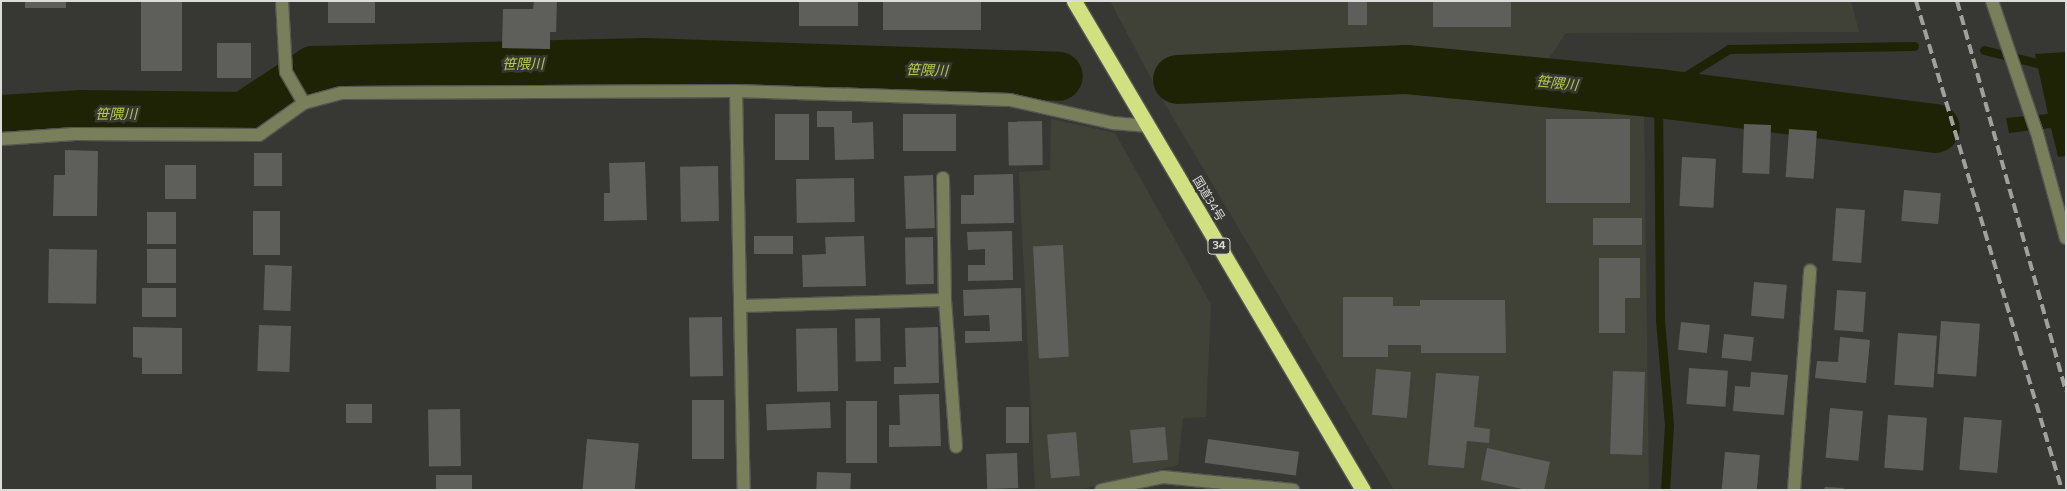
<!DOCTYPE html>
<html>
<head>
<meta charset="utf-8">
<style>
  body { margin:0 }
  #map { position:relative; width:2067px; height:491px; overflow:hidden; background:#373834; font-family:Bitter,"Noto Sans JP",serif }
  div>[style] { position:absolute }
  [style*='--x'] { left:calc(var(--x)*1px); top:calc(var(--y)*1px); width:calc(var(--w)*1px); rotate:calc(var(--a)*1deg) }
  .built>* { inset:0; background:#404238 }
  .water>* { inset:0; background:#1f2305 }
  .stream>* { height:9px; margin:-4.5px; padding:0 4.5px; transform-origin:4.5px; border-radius:4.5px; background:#1f2305 }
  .river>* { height:49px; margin:-24.5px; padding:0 24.5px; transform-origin:24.5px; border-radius:24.5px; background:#1f2305 }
  .building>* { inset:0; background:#5e5f5b; transform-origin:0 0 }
  .roads { filter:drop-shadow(1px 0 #555652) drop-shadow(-1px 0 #555652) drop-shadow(0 1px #555652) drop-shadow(0 -1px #555652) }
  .minor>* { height:12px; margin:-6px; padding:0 6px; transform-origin:6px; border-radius:6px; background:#787f5a }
  .highway>* { height:15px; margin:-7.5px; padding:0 7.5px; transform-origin:7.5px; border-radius:7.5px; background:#d1e182 }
  .rail>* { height:4px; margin-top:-2px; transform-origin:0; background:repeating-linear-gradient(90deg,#a0a19e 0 10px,transparent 0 15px) }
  span { translate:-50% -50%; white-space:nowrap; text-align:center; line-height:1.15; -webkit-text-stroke:5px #373834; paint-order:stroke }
  .shield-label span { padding:1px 4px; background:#373834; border:1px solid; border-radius:4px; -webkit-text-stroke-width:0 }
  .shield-label { font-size:11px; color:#dcddda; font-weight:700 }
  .street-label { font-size:12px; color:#dcddda }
  .water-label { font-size:14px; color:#b8ca4b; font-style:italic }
  .frame { position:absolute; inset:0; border:2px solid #dcddda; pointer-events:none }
</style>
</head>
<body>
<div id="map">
  <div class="built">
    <i style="clip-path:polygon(1110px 1px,1851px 1px,1859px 32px,1566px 33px,1529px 88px,1644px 108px,1649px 490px,1394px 490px,1162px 99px)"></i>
    <i style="clip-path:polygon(1051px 119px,1115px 133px,1211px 304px,1206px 417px,1183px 418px,1178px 465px,1078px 490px,1035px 490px,1019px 172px,1050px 170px)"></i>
  </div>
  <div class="water">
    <i style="clip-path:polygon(2066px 52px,2066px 156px,2058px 157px,2051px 128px,2009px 133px,2006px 118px,2048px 114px,2035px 54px)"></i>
  </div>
  <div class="stream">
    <i style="--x:1984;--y:50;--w:55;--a:13.8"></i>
    <i style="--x:1665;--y:490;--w:65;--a:-86.5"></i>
    <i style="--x:1669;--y:425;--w:106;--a:-94.9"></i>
    <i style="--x:1660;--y:319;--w:226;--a:-90.5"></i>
    <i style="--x:1658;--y:93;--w:84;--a:-31.8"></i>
    <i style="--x:1729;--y:49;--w:185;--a:-0.9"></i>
  </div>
  <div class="river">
    <i style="--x:1177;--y:79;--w:229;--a:-2.5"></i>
    <i style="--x:1406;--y:69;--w:253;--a:5.4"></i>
    <i style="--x:1658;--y:93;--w:279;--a:7.2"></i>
    <i style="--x:1;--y:119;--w:80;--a:-3.6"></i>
    <i style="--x:81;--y:114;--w:162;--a:0.7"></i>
    <i style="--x:243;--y:116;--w:84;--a:-33.3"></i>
    <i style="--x:313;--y:70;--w:331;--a:-1.4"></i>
    <i style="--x:644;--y:62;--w:414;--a:1.9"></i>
  </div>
  <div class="building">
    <i style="left:25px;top:1px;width:41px;height:7px"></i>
    <i style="left:141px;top:1px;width:41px;height:70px"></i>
    <i style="left:328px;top:1px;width:47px;height:22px"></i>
    <i style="clip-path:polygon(534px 1px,557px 1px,556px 32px,550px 32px,550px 49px,502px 48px,503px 9px,533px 9px)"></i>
    <i style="left:799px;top:1px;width:59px;height:25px"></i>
    <i style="left:883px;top:1px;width:98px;height:29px"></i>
    <i style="left:1348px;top:1px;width:19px;height:24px"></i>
    <i style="left:1433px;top:1px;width:78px;height:26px"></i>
    <i style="left:217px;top:43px;width:34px;height:35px"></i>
    <i style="clip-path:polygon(817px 111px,852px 111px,852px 123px,873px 122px,874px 159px,835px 160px,834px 127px,817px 127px)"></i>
    <i style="left:809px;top:114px;width:46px;height:34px;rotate:90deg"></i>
    <i style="left:956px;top:114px;width:37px;height:53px;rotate:90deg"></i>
    <i style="left:1546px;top:119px;width:84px;height:84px"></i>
    <i style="left:1042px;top:121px;width:44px;height:34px;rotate:89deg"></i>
    <i style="left:1744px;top:124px;width:27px;height:49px;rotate:2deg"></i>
    <i style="left:1789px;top:129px;width:28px;height:48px;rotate:4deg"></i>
    <i style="clip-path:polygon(65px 150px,98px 151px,97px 216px,53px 216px,54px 175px,65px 175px)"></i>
    <i style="left:254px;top:153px;width:28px;height:33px"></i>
    <i style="left:1682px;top:157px;width:34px;height:49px;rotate:3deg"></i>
    <i style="clip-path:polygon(645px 162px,647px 220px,604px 221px,604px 193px,610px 193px,609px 163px)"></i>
    <i style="left:165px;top:165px;width:31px;height:34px"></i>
    <i style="left:718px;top:166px;width:55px;height:38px;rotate:89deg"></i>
    <i style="clip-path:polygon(1013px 174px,1014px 223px,961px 224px,961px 195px,974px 195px,974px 175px)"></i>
    <i style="left:933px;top:175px;width:53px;height:29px;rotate:88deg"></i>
    <i style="left:854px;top:178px;width:44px;height:58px;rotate:89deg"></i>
    <i style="left:1904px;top:190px;width:37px;height:31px;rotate:5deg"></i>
    <i style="left:1836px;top:208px;width:29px;height:53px;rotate:4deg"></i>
    <i style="left:253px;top:211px;width:27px;height:44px"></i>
    <i style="left:147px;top:212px;width:29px;height:32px"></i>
    <i style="left:1593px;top:218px;width:49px;height:27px"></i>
    <i style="clip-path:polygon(1012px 231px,1013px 280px,968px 281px,968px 265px,985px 265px,985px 249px,968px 250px,967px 232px)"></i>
    <i style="left:793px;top:236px;width:18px;height:39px;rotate:90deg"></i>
    <i style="clip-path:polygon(864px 236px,866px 286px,803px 287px,802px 255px,826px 254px,825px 237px)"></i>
    <i style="left:933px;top:237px;width:47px;height:28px;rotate:89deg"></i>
    <i style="left:1063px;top:245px;width:112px;height:30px;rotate:87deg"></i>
    <i style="left:49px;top:249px;width:48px;height:54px;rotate:1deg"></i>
    <i style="left:147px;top:249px;width:29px;height:34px"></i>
    <i style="clip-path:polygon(1599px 258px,1640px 258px,1640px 298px,1625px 298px,1625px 333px,1599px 333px)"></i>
    <i style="left:265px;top:265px;width:27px;height:45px;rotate:2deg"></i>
    <i style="left:1754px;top:282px;width:33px;height:34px;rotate:5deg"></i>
    <i style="left:142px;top:288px;width:34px;height:29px"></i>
    <i style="clip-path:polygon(1021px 288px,1022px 341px,965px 343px,965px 331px,990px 331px,989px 315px,964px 316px,963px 290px)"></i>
    <i style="left:1837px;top:290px;width:29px;height:40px;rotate:4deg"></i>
    <i style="clip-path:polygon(1343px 297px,1393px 297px,1393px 306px,1420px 306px,1420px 300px,1505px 300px,1506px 353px,1421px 353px,1421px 345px,1388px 345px,1388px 357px,1343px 357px)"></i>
    <i style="left:722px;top:317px;width:59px;height:33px;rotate:89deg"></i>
    <i style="left:880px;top:318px;width:43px;height:25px;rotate:89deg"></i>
    <i style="left:1941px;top:321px;width:39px;height:53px;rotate:4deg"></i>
    <i style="left:1681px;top:322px;width:29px;height:28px;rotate:6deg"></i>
    <i style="left:259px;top:325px;width:32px;height:46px;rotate:2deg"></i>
    <i style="clip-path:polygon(133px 327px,182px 328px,182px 374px,142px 374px,142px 358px,133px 357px)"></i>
    <i style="clip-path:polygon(938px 327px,939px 383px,894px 384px,894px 367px,906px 367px,905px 328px)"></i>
    <i style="left:837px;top:328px;width:63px;height:41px;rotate:89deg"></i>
    <i style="left:1898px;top:333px;width:39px;height:52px;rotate:4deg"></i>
    <i style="left:1724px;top:334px;width:30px;height:24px;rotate:6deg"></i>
    <i style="clip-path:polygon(1840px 337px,1870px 340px,1866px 383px,1815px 378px,1817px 361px,1838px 362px)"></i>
    <i style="left:1689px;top:368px;width:39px;height:36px;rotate:4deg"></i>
    <i style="left:1376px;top:369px;width:35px;height:46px;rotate:5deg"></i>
    <i style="left:1613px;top:371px;width:32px;height:83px;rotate:2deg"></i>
    <i style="clip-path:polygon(1751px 372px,1788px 375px,1784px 415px,1733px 411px,1735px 386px,1750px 387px)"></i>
    <i style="clip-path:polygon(1436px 373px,1479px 376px,1474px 427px,1490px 429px,1489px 443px,1467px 441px,1464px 468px,1428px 465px)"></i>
    <i style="clip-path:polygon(939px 394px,941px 446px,889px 447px,889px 425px,900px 425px,899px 395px)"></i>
    <i style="left:692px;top:400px;width:32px;height:59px"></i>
    <i style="left:846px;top:401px;width:31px;height:62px"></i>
    <i style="left:830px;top:402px;width:26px;height:64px;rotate:88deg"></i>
    <i style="left:372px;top:404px;width:19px;height:26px;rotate:90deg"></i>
    <i style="left:1006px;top:407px;width:23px;height:36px"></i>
    <i style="left:1830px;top:408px;width:33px;height:50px;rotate:5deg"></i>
    <i style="left:460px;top:409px;width:57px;height:32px;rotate:89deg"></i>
    <i style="left:1888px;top:415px;width:39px;height:53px;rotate:4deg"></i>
    <i style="left:1964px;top:417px;width:38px;height:53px;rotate:5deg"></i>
    <i style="left:1165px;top:427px;width:33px;height:35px;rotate:85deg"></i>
    <i style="left:1076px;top:432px;width:44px;height:29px;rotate:85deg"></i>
    <i style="left:587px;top:439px;width:52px;height:51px;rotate:5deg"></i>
    <i style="left:1208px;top:439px;width:92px;height:24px;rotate:8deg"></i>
    <i style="clip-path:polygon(1487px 448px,1550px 462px,1544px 490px,1527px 490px,1481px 480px)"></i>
    <i style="left:1725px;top:452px;width:35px;height:38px;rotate:5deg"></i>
    <i style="left:1017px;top:453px;width:35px;height:31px;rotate:88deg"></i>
    <i style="left:817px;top:472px;width:34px;height:18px;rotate:2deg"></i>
    <i style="left:472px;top:475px;width:15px;height:36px;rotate:90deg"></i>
    <i style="clip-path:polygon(1825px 487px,1844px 488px,1843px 490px,1824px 490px)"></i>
  </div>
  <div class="roads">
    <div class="minor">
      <i style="--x:282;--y:1;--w:71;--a:86.8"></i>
      <i style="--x:286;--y:72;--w:36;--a:60"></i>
      <i style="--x:1992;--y:1;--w:139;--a:71.2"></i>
      <i style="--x:2037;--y:133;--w:109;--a:74.6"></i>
      <i style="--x:736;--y:91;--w:399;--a:88.9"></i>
      <i style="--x:1;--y:139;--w:74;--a:-3.9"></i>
      <i style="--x:75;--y:134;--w:184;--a:0.3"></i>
      <i style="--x:259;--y:135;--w:55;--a:-35.4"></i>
      <i style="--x:304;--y:103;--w:39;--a:-15"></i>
      <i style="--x:342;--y:93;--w:394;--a:-0.3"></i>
      <i style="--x:736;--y:91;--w:274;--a:1.9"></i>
      <i style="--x:1010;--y:100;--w:106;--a:12.6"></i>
      <i style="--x:1113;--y:123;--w:35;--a:5"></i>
      <i style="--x:943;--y:178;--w:122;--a:89.1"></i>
      <i style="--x:945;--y:300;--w:147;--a:85.7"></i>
      <i style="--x:740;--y:306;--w:205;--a:-1.7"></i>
      <i style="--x:1101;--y:490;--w:63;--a:-11.8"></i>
      <i style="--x:1163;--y:477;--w:131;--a:5.7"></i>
      <i style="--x:1794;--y:490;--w:220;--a:-85.8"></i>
    </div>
    <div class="highway">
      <i style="--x:1074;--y:1;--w:568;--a:59.42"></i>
    </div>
  </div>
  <div class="rail">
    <i style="--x:1916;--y:1;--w:510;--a:73.38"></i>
    <i style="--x:1957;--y:1;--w:405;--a:74.4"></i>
  </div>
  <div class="shield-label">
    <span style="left:1219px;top:246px">34</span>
  </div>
  <div class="street-label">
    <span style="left:1208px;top:199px;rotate:59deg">国道34号</span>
  </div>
  <div class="water-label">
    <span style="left:523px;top:65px;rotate:-1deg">笹隈川</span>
    <span style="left:927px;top:71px;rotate:2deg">笹隈川</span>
    <span style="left:1557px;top:84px;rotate:6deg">笹隈川</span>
    <span style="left:116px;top:115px">笹隈川</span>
  </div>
  <div class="frame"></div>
</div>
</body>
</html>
